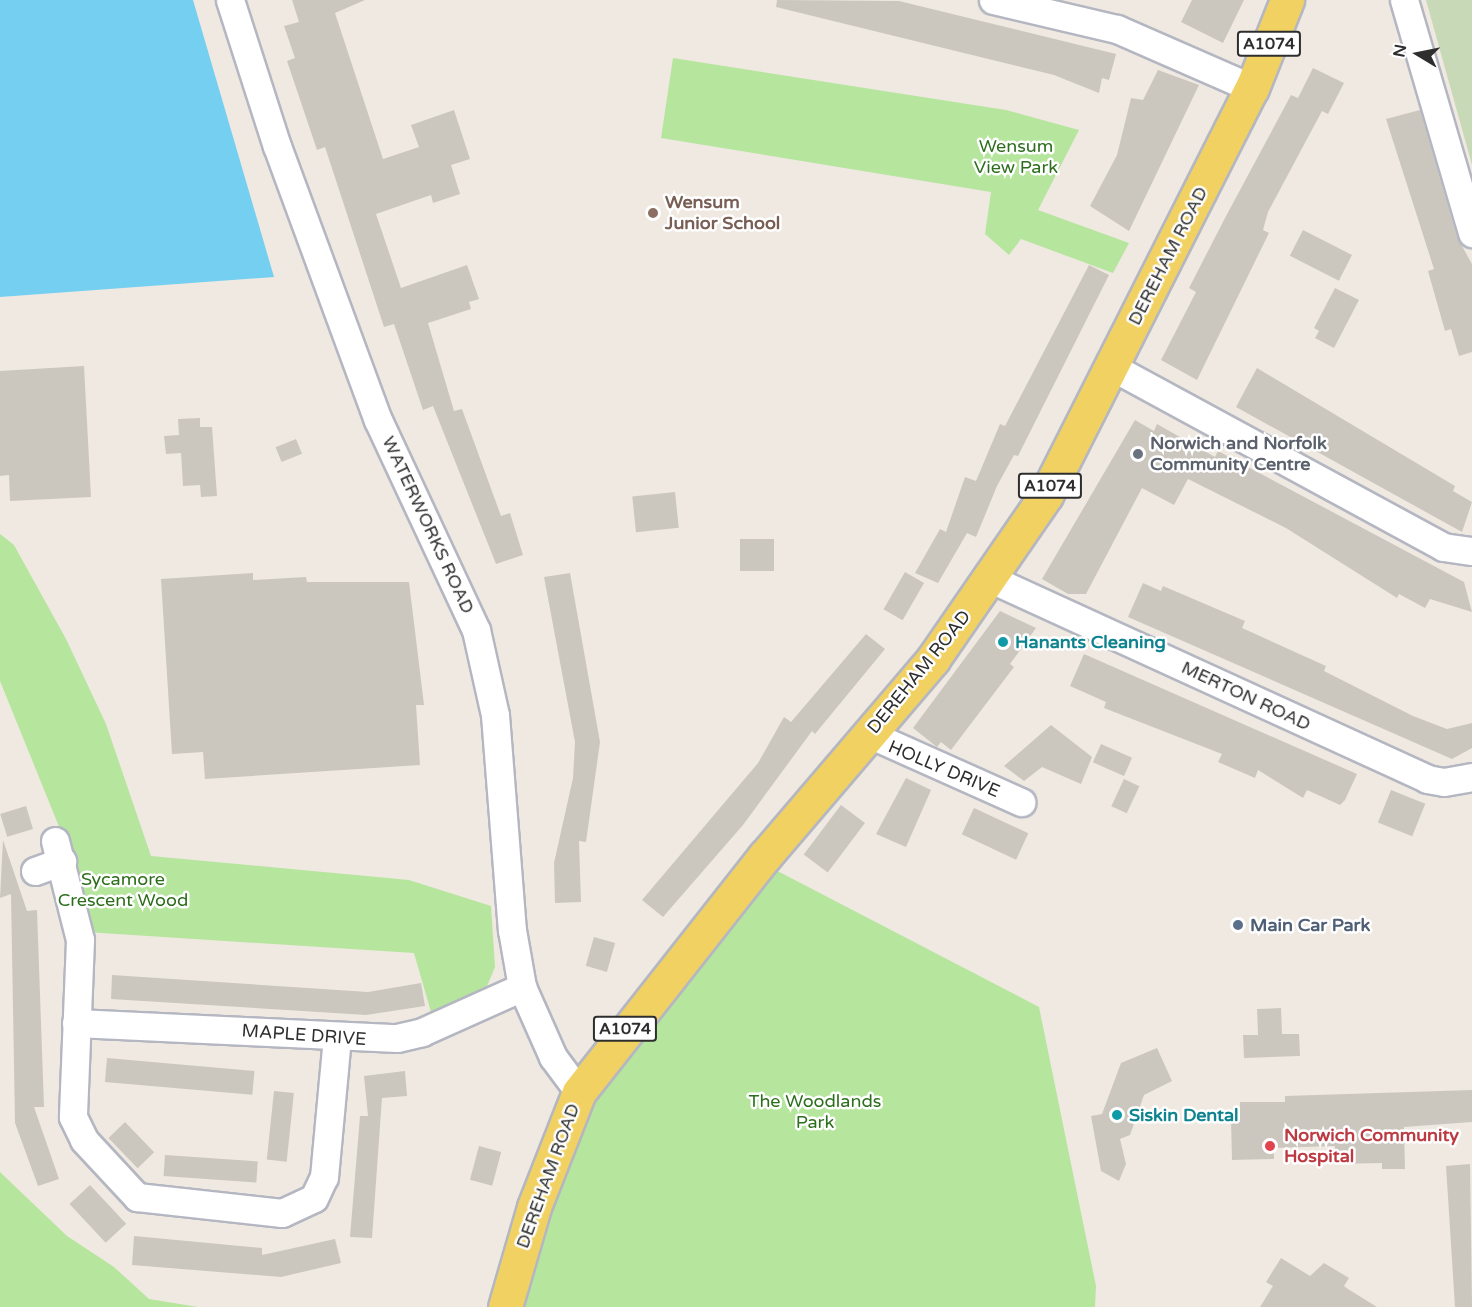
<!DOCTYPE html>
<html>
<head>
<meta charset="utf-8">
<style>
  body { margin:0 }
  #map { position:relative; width:1472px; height:1307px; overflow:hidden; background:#efe9e1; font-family:"Varela Round",sans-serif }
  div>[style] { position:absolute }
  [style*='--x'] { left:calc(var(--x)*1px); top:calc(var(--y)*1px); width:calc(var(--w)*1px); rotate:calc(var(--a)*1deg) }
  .green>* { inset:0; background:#b6e59e }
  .cemetery>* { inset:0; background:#c8d9b8 }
  .water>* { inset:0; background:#75cff0 }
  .building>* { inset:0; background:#cbc7bf; transform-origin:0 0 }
  .roads { filter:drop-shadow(2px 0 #b4b7c1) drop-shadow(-2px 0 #b4b7c1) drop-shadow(0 2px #b4b7c1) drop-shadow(0 -2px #b4b7c1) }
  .minor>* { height:27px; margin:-13.5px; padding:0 13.5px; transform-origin:13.5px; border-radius:13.5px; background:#fff }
  .major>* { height:33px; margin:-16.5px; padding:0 16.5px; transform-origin:16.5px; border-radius:16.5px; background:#f2d163 }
  .dots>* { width:16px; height:16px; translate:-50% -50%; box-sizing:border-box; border:3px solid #fff; border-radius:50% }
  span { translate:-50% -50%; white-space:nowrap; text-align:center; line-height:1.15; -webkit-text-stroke:5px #fff; paint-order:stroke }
  .shield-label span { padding:2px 4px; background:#fff; border:2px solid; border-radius:4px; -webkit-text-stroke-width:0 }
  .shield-label { font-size:16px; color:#2e2e2e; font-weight:700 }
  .park-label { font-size:18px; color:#2c6e1b }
  .education-label { font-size:18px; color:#785e54; font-weight:700 }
  .left { translate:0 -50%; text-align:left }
  .street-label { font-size:18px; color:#2e2e2e }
  .worship-label { font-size:18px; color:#5b616d; font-weight:700 }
  .culture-label { font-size:18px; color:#0d838f; font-weight:700 }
  .service-label { font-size:18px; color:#4e5e75; font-weight:700 }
  .health-label { font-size:18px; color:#be3a42; font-weight:700 }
  .north { position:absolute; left:1388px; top:24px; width:60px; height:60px; -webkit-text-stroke:4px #fff; paint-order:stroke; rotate:280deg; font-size:16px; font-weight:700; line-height:24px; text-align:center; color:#2e2e2e }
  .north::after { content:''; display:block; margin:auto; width:21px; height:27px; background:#2e2e2e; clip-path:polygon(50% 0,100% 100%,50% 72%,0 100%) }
</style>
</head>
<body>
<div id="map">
  <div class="green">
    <i style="clip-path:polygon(673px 58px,1006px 110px,1079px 130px,1038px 210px,1129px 243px,1113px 273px,1021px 239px,1009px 255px,985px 234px,991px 192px,661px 138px)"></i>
    <i style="clip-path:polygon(0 534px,14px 545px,66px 639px,106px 724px,151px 856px,409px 880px,491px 906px,495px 967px,485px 991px,431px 1012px,414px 953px,86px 932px,60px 829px,0 681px)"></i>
    <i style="clip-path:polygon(764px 864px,1039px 1007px,1096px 1286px,1095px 1307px,516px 1307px,566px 1166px,620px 1052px)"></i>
    <i style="clip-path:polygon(0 1172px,67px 1236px,114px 1267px,149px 1299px,198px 1307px,0 1307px)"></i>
  </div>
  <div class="cemetery">
    <i style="clip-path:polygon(1426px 0,1472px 0,1472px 165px)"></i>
  </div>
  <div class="water">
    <i style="clip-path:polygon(0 0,193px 0,274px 277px,0 297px)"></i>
  </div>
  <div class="building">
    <i style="clip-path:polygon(292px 0,365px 0,335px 13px,383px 159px,419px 147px,411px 125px,454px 110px,470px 159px,451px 165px,460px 194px,433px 203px,431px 195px,376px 214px,401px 288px,467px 265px,479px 299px,469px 302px,471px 309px,428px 323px,454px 411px,462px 409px,501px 516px,510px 513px,523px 555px,496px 564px,433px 406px,423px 410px,394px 324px,384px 327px,325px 147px,317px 150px,287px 61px,295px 58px,284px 26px,299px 22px)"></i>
    <i style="clip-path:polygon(777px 0,899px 1px,1116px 54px,1109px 80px,1102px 78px,1099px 93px,1054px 75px,776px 7px)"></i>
    <i style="clip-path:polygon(1192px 0,1244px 0,1223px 43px,1181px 22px)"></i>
    <i style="clip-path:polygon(1313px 68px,1344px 83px,1328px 114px,1322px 111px,1268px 212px,1263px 230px,1269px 233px,1197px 380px,1161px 360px,1196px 292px,1189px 288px,1225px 218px,1291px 95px,1298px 98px)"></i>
    <i style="clip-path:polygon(1158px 70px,1199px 85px,1129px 231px,1090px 206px,1117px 155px,1131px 98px,1143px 100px)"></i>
    <i style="clip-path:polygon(1420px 110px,1457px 237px,1472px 264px,1472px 352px,1459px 356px,1451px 329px,1445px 331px,1428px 271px,1434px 269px,1386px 119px)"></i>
    <i style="left:1303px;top:230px;width:55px;height:29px;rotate:27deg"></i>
    <i style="clip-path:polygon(1089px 265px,1109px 275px,1018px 456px,1014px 455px,997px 486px,976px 537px,967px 533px,938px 583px,915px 573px,940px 529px,946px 532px,965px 477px,976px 481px,1000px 424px,1005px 426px)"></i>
    <i style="clip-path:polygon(1335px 288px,1359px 300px,1334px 348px,1315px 338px,1319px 331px,1314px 328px)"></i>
    <i style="clip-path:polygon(84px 366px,91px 497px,10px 501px,9px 475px,0 476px,0 371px)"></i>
    <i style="clip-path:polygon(1257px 368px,1455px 486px,1453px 491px,1472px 502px,1462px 532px,1236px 407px)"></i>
    <i style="clip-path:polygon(200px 418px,200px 427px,212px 427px,217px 496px,201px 497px,200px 485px,183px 486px,181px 453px,166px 454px,164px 436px,179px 435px,178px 419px)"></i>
    <i style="clip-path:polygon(1135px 420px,1154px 431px,1157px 424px,1215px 457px,1218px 451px,1464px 582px,1472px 612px,1430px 599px,1425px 608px,1399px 594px,1397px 598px,1286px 528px,1188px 479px,1174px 505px,1142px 488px,1086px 594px,1068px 594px,1042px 579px)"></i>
    <i style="left:296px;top:439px;width:16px;height:22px;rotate:68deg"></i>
    <i style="left:675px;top:492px;width:36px;height:43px;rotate:84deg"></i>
    <i style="left:740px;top:539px;width:34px;height:32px"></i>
    <i style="left:905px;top:572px;width:22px;height:43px;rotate:30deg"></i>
    <i style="clip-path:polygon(253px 573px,253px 580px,306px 577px,307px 582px,409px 582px,424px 705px,416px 705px,420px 765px,205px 779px,203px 752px,172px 754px,161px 579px)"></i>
    <i style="clip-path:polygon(570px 573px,600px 742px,586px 842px,579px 841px,581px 902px,555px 903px,554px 863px,573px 778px,575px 742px,544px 577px)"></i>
    <i style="clip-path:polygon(1143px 583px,1161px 591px,1163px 586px,1245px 621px,1242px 628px,1326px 666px,1324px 671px,1413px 716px,1447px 729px,1472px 723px,1472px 748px,1452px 759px,1128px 617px)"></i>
    <i style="clip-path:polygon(1000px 611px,1036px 628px,1010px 664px,1014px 667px,951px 750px,941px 742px,937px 747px,913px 728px)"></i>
    <i style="clip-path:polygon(866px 634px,885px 649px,815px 734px,812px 731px,743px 825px,663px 917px,642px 900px,758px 763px,784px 717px,791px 722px)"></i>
    <i style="clip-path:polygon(1084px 654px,1357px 774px,1345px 800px,1340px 805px,1307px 790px,1303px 798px,1258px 770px,1255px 778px,1218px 762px,1222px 754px,1104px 708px,1106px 702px,1070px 686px)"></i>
    <i style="clip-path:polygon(1051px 725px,1092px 757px,1081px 784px,1042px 767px,1024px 781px,1004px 766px)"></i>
    <i style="left:1101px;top:744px;width:34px;height:20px;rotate:24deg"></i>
    <i style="clip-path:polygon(906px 778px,931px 790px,906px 847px,876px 834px)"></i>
    <i style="left:1124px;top:779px;width:17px;height:30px;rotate:25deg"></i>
    <i style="left:1391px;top:790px;width:37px;height:35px;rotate:22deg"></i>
    <i style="left:841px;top:805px;width:30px;height:62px;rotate:37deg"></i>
    <i style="left:26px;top:806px;width:24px;height:27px;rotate:73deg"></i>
    <i style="left:974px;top:808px;width:60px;height:29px;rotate:25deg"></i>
    <i style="clip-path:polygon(3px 840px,27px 911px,37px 910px,44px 1107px,34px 1107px,59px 1179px,38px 1186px,15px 1123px,11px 894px,0 898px)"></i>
    <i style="left:594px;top:937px;width:22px;height:30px;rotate:16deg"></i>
    <i style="clip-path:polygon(112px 975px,368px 992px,421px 983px,425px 1006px,366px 1015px,111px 999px)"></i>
    <i style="clip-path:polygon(1281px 1008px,1282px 1034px,1299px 1034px,1300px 1056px,1244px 1058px,1243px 1035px,1258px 1035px,1257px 1009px)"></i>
    <i style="clip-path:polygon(1157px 1048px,1172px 1081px,1144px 1095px,1130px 1135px,1120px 1139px,1126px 1164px,1119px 1181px,1101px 1171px,1091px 1116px,1102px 1114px,1121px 1063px)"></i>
    <i style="left:107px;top:1058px;width:148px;height:24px;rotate:5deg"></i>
    <i style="clip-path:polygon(405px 1071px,407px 1096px,382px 1098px,372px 1238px,350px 1237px,360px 1116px,368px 1116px,364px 1076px)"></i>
    <i style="clip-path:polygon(1472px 1090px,1472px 1122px,1404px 1127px,1405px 1169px,1382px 1169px,1382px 1163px,1335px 1164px,1335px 1146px,1274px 1148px,1274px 1159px,1232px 1160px,1231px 1120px,1240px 1120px,1240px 1102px,1285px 1102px,1285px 1096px)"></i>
    <i style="left:274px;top:1091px;width:20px;height:69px;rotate:6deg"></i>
    <i style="left:125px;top:1122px;width:42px;height:23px;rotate:46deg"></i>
    <i style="left:479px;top:1146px;width:23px;height:35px;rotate:15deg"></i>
    <i style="left:165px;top:1155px;width:93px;height:21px;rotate:4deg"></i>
    <i style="clip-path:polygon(1470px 1164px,1472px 1307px,1455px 1307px,1446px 1166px)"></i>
    <i style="left:90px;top:1185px;width:53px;height:28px;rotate:47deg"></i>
    <i style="clip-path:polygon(134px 1236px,262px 1248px,262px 1255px,335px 1239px,341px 1263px,281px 1277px,132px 1265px)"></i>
    <i style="clip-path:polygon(1281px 1258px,1310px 1276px,1324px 1263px,1349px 1278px,1344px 1286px,1348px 1289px,1377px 1307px,1260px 1307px,1273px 1286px,1266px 1282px)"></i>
  </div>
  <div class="roads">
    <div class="minor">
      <i style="--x:230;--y:0;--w:153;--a:72.2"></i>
      <i style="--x:277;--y:146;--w:292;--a:69.8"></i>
      <i style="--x:378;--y:420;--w:232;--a:65"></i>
      <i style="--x:476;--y:630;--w:87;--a:77.4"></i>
      <i style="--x:495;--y:715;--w:216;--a:85.5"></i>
      <i style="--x:512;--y:930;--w:58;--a:80"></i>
      <i style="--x:522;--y:987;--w:77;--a:66.1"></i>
      <i style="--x:553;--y:1057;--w:44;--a:53.4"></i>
      <i style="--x:993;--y:0;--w:127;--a:13.2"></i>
      <i style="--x:1117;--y:29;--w:147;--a:23.6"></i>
      <i style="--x:1404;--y:0;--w:243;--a:73.7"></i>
      <i style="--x:1112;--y:367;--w:377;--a:28.5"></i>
      <i style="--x:1443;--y:547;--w:29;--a:8"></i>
      <i style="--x:991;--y:579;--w:480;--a:24.6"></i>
      <i style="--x:1427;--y:779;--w:17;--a:10"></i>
      <i style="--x:1444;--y:782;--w:28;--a:-10"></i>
      <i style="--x:869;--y:734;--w:167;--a:24.1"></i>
      <i style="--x:55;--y:841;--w:102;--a:75.8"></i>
      <i style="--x:80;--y:940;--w:177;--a:92.3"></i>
      <i style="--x:73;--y:1117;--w:25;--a:64"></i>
      <i style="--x:84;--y:1140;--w:78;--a:47.1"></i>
      <i style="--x:137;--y:1197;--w:146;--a:6.3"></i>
      <i style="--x:282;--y:1213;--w:35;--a:-25"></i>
      <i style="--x:314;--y:1198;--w:23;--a:-65"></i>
      <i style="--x:324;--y:1177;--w:141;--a:-84.7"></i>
      <i style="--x:35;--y:871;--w:29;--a:-20"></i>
      <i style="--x:76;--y:1023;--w:321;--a:2.7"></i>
      <i style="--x:397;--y:1038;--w:26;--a:-13"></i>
      <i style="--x:422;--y:1032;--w:110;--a:-24.2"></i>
    </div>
    <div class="major">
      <i style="--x:505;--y:1307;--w:104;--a:-73.8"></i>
      <i style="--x:534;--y:1207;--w:123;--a:-68.6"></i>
      <i style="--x:579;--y:1092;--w:300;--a:-51.8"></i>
      <i style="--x:765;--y:856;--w:259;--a:-49.5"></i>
      <i style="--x:933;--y:659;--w:199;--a:-55.4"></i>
      <i style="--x:1046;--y:495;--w:456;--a:-63.2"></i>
      <i style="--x:1252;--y:88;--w:95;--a:-68.3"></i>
    </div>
  </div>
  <div class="dots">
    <i style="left:653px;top:213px;background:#8d6e63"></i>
    <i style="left:1138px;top:454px;background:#6b7280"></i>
    <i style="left:1003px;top:642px;background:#0f9aa8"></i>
    <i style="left:1238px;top:925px;background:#5c6f8a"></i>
    <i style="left:1117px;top:1115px;background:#0f9aa8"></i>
    <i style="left:1270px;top:1146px;background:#e0444e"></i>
  </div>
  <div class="shield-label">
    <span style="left:1269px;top:44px">A1074</span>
    <span style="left:1050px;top:486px">A1074</span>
    <span style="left:625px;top:1029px">A1074</span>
  </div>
  <div class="park-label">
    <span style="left:1016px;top:157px">Wensum<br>View Park</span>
    <span style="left:123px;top:890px">Sycamore<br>Crescent Wood</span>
    <span style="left:815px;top:1112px">The Woodlands<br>Park</span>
  </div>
  <div class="education-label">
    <span class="left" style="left:665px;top:213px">Wensum<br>Junior School</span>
  </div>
  <div class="street-label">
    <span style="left:1168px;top:256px;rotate:-63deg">DEREHAM ROAD</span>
    <span style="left:428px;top:525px;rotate:65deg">WATERWORKS ROAD</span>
    <span style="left:919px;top:672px;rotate:-51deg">DEREHAM ROAD</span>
    <span style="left:1246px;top:696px;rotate:25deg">MERTON ROAD</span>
    <span style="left:944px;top:769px;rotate:23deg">HOLLY DRIVE</span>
    <span style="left:304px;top:1035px;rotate:4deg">MAPLE DRIVE</span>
    <span style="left:548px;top:1176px;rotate:-70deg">DEREHAM ROAD</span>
  </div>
  <div class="worship-label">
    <span class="left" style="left:1150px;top:454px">Norwich and Norfolk<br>Community Centre</span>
  </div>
  <div class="culture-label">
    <span class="left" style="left:1015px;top:642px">Hanants Cleaning</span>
    <span class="left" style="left:1129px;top:1115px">Siskin Dental</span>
  </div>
  <div class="service-label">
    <span class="left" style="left:1250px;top:925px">Main Car Park</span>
  </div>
  <div class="health-label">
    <span class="left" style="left:1284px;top:1146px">Norwich Community<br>Hospital</span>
  </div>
  <div class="north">N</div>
</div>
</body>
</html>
